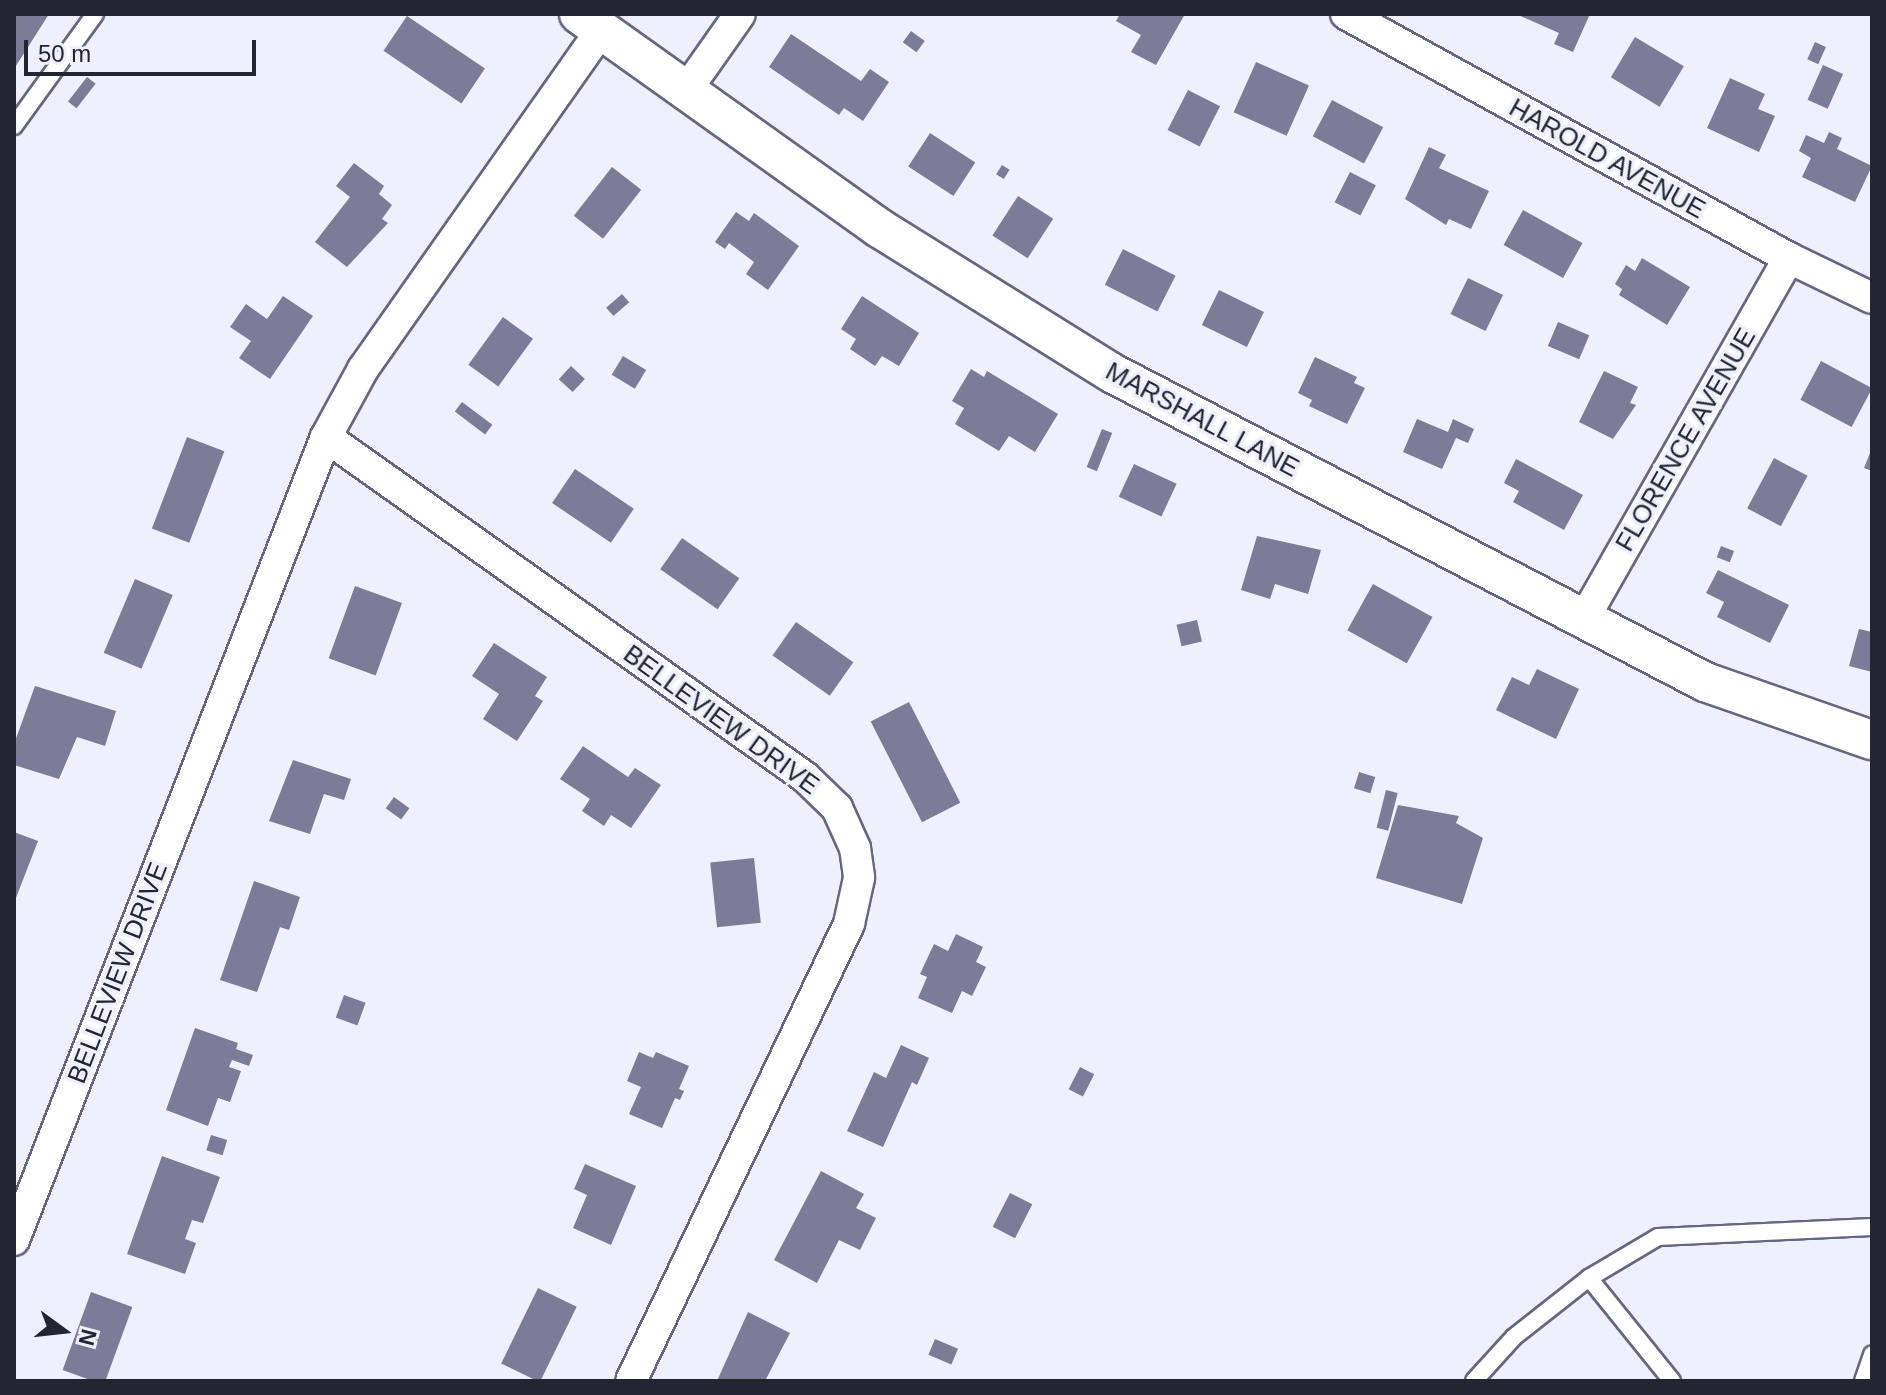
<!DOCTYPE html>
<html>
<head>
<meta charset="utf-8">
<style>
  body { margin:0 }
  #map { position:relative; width:1886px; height:1395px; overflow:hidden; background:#f0effd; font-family:Arial,sans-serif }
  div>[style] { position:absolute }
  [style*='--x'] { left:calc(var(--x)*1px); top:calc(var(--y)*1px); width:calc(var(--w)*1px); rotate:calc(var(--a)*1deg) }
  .building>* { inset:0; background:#7c7b98; transform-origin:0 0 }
  .roads { filter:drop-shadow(2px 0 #676682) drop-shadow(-2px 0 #676682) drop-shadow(0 2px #676682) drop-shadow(0 -2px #676682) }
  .service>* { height:16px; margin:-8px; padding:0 8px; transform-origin:8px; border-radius:8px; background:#fff }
  .minor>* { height:30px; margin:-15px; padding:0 15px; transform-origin:15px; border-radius:15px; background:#fff }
  .tertiary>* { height:38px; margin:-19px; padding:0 19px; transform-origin:19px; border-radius:19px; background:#fff }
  span { translate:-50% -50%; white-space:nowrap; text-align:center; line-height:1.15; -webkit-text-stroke:7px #f0effd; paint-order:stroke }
  .street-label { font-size:26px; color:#252531 }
  .frame { position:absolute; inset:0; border:16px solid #252531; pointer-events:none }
  .north { position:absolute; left:24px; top:1291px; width:80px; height:80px; -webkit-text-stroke:6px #f0effd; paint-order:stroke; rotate:105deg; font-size:22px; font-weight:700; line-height:32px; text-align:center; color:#252531 }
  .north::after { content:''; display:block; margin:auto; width:28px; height:36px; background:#252531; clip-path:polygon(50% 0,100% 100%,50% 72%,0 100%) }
  .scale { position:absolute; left:24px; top:40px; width:232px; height:36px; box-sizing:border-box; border:4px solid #252531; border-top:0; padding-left:10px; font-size:24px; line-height:28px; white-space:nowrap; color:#252531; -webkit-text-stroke:6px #f0effd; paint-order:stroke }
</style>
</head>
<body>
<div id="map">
  <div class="building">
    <i style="clip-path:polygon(14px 14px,49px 14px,14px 69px)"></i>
    <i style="clip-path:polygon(1120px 14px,1185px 14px,1156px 65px,1131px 52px,1141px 35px,1116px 21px)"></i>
    <i style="clip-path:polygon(1516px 14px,1590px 14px,1573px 52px,1554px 44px,1559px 33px)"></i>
    <i style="left:407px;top:16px;width:94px;height:42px;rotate:34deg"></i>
    <i style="left:911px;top:31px;width:17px;height:14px;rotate:36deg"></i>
    <i style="clip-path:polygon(791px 34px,861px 81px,870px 69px,889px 82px,863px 121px,844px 108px,839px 115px,769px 67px)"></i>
    <i style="left:1635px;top:37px;width:57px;height:47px;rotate:31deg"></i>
    <i style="left:1815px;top:42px;width:12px;height:19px;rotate:24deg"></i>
    <i style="left:1256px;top:62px;width:58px;height:55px;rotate:24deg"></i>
    <i style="left:1823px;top:65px;width:22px;height:38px;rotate:24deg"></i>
    <i style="left:87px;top:77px;width:11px;height:31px;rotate:38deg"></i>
    <i style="clip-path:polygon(1730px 78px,1765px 94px,1758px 109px,1775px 116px,1759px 152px,1707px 128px)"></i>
    <i style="left:1188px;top:90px;width:36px;height:45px;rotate:27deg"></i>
    <i style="left:1332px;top:100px;width:58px;height:41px;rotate:28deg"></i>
    <i style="clip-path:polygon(1829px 132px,1842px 138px,1837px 149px,1872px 166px,1855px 202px,1802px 177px,1811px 158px,1799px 151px,1806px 135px,1824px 143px)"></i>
    <i style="left:930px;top:133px;width:54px;height:40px;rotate:33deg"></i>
    <i style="clip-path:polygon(1429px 147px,1446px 155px,1439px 168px,1489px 191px,1471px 229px,1449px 219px,1446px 225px,1405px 199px)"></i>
    <i style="clip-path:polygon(354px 163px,384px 186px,379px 194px,392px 205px,382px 219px,388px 223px,347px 267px,315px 242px,350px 197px,336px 186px)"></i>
    <i style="left:1002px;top:165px;width:9px;height:11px;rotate:32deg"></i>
    <i style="left:612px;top:167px;width:37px;height:62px;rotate:38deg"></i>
    <i style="left:1350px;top:172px;width:29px;height:34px;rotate:27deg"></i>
    <i style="left:1018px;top:196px;width:42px;height:47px;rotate:33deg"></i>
    <i style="left:1523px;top:210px;width:68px;height:40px;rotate:29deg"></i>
    <i style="clip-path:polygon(736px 212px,749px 221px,754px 213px,799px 246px,768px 290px,746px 274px,754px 262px,729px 243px,725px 249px,715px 242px)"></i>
    <i style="left:1123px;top:249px;width:59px;height:40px;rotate:27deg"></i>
    <i style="clip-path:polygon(1642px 258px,1690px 287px,1667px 325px,1619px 295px,1622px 289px,1615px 284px,1626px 265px,1635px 271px)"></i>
    <i style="left:1468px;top:278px;width:39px;height:40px;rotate:26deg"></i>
    <i style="left:1219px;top:290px;width:50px;height:39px;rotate:26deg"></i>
    <i style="left:622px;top:294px;width:11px;height:21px;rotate:49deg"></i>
    <i style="clip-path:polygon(283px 296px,313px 316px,270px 379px,239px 358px,251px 341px,230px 327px,246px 304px,267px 319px)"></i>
    <i style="clip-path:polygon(862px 296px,919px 333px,899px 366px,882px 356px,875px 366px,850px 349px,856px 339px,841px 329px)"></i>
    <i style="left:503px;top:317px;width:37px;height:59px;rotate:36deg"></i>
    <i style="left:1558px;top:322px;width:34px;height:26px;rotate:23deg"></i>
    <i style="left:623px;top:356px;width:27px;height:22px;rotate:31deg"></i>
    <i style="clip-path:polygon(1315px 357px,1357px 377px,1354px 383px,1365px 388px,1347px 424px,1309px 406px,1312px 400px,1298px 393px)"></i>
    <i style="left:1821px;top:361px;width:58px;height:44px;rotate:28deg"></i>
    <i style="left:571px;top:366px;width:19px;height:18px;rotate:43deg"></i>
    <i style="clip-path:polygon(971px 369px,984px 377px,987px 371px,1058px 414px,1035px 452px,1009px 436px,999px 451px,955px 424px,964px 408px,952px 401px)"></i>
    <i style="clip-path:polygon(1604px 371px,1638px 387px,1630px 403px,1636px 405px,1613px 439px,1579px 422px)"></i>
    <i style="left:462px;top:402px;width:38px;height:12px;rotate:37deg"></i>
    <i style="clip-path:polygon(1417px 419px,1448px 432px,1453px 419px,1474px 429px,1468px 443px,1456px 438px,1442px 469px,1403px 452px)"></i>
    <i style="left:1102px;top:429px;width:11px;height:41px;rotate:22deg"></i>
    <i style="left:187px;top:437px;width:40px;height:98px;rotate:21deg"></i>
    <i style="clip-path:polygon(1872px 448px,1872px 471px,1864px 468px)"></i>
    <i style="left:1774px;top:458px;width:38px;height:57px;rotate:28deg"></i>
    <i style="clip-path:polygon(1516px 459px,1583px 495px,1564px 530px,1513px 502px,1519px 491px,1504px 483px)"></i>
    <i style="left:1134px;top:464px;width:47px;height:36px;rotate:25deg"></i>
    <i style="left:575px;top:469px;width:71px;height:41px;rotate:34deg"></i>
    <i style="clip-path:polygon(1257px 536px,1321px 550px,1308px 594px,1275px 584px,1270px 599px,1241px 590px)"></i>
    <i style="left:682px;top:538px;width:70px;height:38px;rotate:35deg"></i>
    <i style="left:1721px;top:546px;width:14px;height:12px;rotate:21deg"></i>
    <i style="clip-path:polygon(1718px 570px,1789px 605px,1770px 643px,1717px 617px,1724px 602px,1706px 593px)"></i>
    <i style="left:135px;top:579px;width:41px;height:80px;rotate:23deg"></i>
    <i style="left:1373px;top:584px;width:68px;height:53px;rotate:29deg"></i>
    <i style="left:355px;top:586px;width:50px;height:77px;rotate:20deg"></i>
    <i style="left:1197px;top:620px;width:22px;height:21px;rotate:77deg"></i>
    <i style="left:796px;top:622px;width:70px;height:41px;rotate:35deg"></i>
    <i style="clip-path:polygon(1859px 629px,1872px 632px,1872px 672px,1849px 666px)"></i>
    <i style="clip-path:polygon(494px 643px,547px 677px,535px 696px,543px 701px,517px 741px,483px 719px,499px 694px,472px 676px)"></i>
    <i style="clip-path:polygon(1537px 669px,1579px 689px,1556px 739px,1496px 710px,1512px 677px,1529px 685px)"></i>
    <i style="clip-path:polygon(35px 686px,116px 711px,105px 746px,77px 737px,59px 779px,14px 765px,14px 744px)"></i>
    <i style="left:909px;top:702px;width:113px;height:43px;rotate:63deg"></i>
    <i style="clip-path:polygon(583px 746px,628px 777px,635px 768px,661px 785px,631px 828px,611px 815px,604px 826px,582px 811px,590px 799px,560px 779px)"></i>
    <i style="clip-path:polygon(293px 760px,351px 779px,344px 800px,324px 794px,310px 834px,269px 821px)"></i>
    <i style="left:1359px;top:772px;width:17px;height:17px;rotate:17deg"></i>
    <i style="left:1386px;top:790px;width:12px;height:39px;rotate:14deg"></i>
    <i style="left:394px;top:797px;width:19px;height:14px;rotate:36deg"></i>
    <i style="clip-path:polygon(1398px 805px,1459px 816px,1456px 823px,1483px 838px,1462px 904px,1376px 878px)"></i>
    <i style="clip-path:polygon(14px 832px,38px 841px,14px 903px)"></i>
    <i style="left:754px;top:858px;width:65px;height:44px;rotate:84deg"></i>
    <i style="clip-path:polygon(254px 881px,300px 897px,289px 930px,280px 927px,257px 992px,220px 980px)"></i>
    <i style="clip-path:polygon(956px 934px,983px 947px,976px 962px,986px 967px,972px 996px,962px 991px,952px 1013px,918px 998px,927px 977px,920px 974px,934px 944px,948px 951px)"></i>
    <i style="left:344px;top:995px;width:23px;height:24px;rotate:20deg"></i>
    <i style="clip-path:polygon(195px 1028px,238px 1043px,236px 1049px,253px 1055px,249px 1066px,232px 1060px,229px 1067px,241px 1071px,230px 1102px,218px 1098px,208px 1126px,166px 1110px)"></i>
    <i style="clip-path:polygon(901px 1045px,929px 1058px,917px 1085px,912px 1082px,883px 1147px,847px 1131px,874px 1072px,886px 1078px)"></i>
    <i style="clip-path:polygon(639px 1052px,653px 1058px,656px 1052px,689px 1066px,679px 1089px,684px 1091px,680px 1100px,675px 1098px,662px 1128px,629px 1114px,641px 1087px,627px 1081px)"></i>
    <i style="left:1080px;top:1067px;width:16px;height:25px;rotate:27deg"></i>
    <i style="left:211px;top:1135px;width:17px;height:16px;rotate:17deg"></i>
    <i style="clip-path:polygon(162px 1156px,220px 1177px,203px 1223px,192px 1220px,185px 1239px,196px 1243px,185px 1274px,127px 1254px)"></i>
    <i style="clip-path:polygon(585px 1164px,636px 1186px,611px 1245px,573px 1228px,587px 1195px,574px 1189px)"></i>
    <i style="clip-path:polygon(821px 1171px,864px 1194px,856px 1208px,876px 1218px,860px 1250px,839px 1240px,817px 1283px,774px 1260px)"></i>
    <i style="left:1010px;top:1193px;width:25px;height:38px;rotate:27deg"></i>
    <i style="left:538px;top:1288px;width:43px;height:84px;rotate:26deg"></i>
    <i style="left:91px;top:1292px;width:44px;height:83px;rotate:20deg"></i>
    <i style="clip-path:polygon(748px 1312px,790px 1333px,765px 1381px,717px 1381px)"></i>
    <i style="left:935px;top:1339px;width:25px;height:17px;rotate:23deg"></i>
  </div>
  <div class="roads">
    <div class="service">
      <i style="--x:14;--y:126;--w:138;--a:-54.1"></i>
      <i style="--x:1589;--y:1278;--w:132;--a:51.1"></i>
      <i style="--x:1474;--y:1381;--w:59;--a:-47.7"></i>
      <i style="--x:1514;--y:1337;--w:95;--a:-38.2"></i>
      <i style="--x:1589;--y:1278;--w:80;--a:-30.7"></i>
      <i style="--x:1658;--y:1237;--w:214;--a:-2.7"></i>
      <i style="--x:1863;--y:1381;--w:28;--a:-71"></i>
    </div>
    <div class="minor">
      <i style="--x:1346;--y:14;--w:506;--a:28.85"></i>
      <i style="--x:1789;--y:258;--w:92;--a:25.7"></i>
      <i style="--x:685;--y:92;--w:95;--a:-54.8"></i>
      <i style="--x:326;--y:437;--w:77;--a:-61.4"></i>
      <i style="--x:363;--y:369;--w:414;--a:-54.9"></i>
      <i style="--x:1582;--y:622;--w:419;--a:-60.4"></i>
      <i style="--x:14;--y:1240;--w:861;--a:-68.77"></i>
      <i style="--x:326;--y:437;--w:587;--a:35.37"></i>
      <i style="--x:805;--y:777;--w:45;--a:44.1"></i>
      <i style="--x:837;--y:808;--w:44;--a:65.8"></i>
      <i style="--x:855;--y:848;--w:30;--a:82"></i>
      <i style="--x:859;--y:878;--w:47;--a:102.3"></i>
      <i style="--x:849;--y:924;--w:506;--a:115.5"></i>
    </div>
    <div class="tertiary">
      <i style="--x:579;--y:14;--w:369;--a:35.5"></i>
      <i style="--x:879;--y:228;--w:274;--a:31.9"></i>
      <i style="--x:1112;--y:373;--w:669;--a:27.52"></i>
      <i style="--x:1705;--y:682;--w:177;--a:19.2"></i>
    </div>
  </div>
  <div class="street-label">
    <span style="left:1607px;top:159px;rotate:29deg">HAROLD AVENUE</span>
    <span style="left:1202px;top:420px;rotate:28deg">MARSHALL LANE</span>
    <span style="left:1686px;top:440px;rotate:-60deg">FLORENCE AVENUE</span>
    <span style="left:721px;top:720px;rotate:36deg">BELLEVIEW DRIVE</span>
    <span style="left:118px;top:973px;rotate:-69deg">BELLEVIEW DRIVE</span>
  </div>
  <div class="frame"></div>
  <div class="north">N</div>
  <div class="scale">50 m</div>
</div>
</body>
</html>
